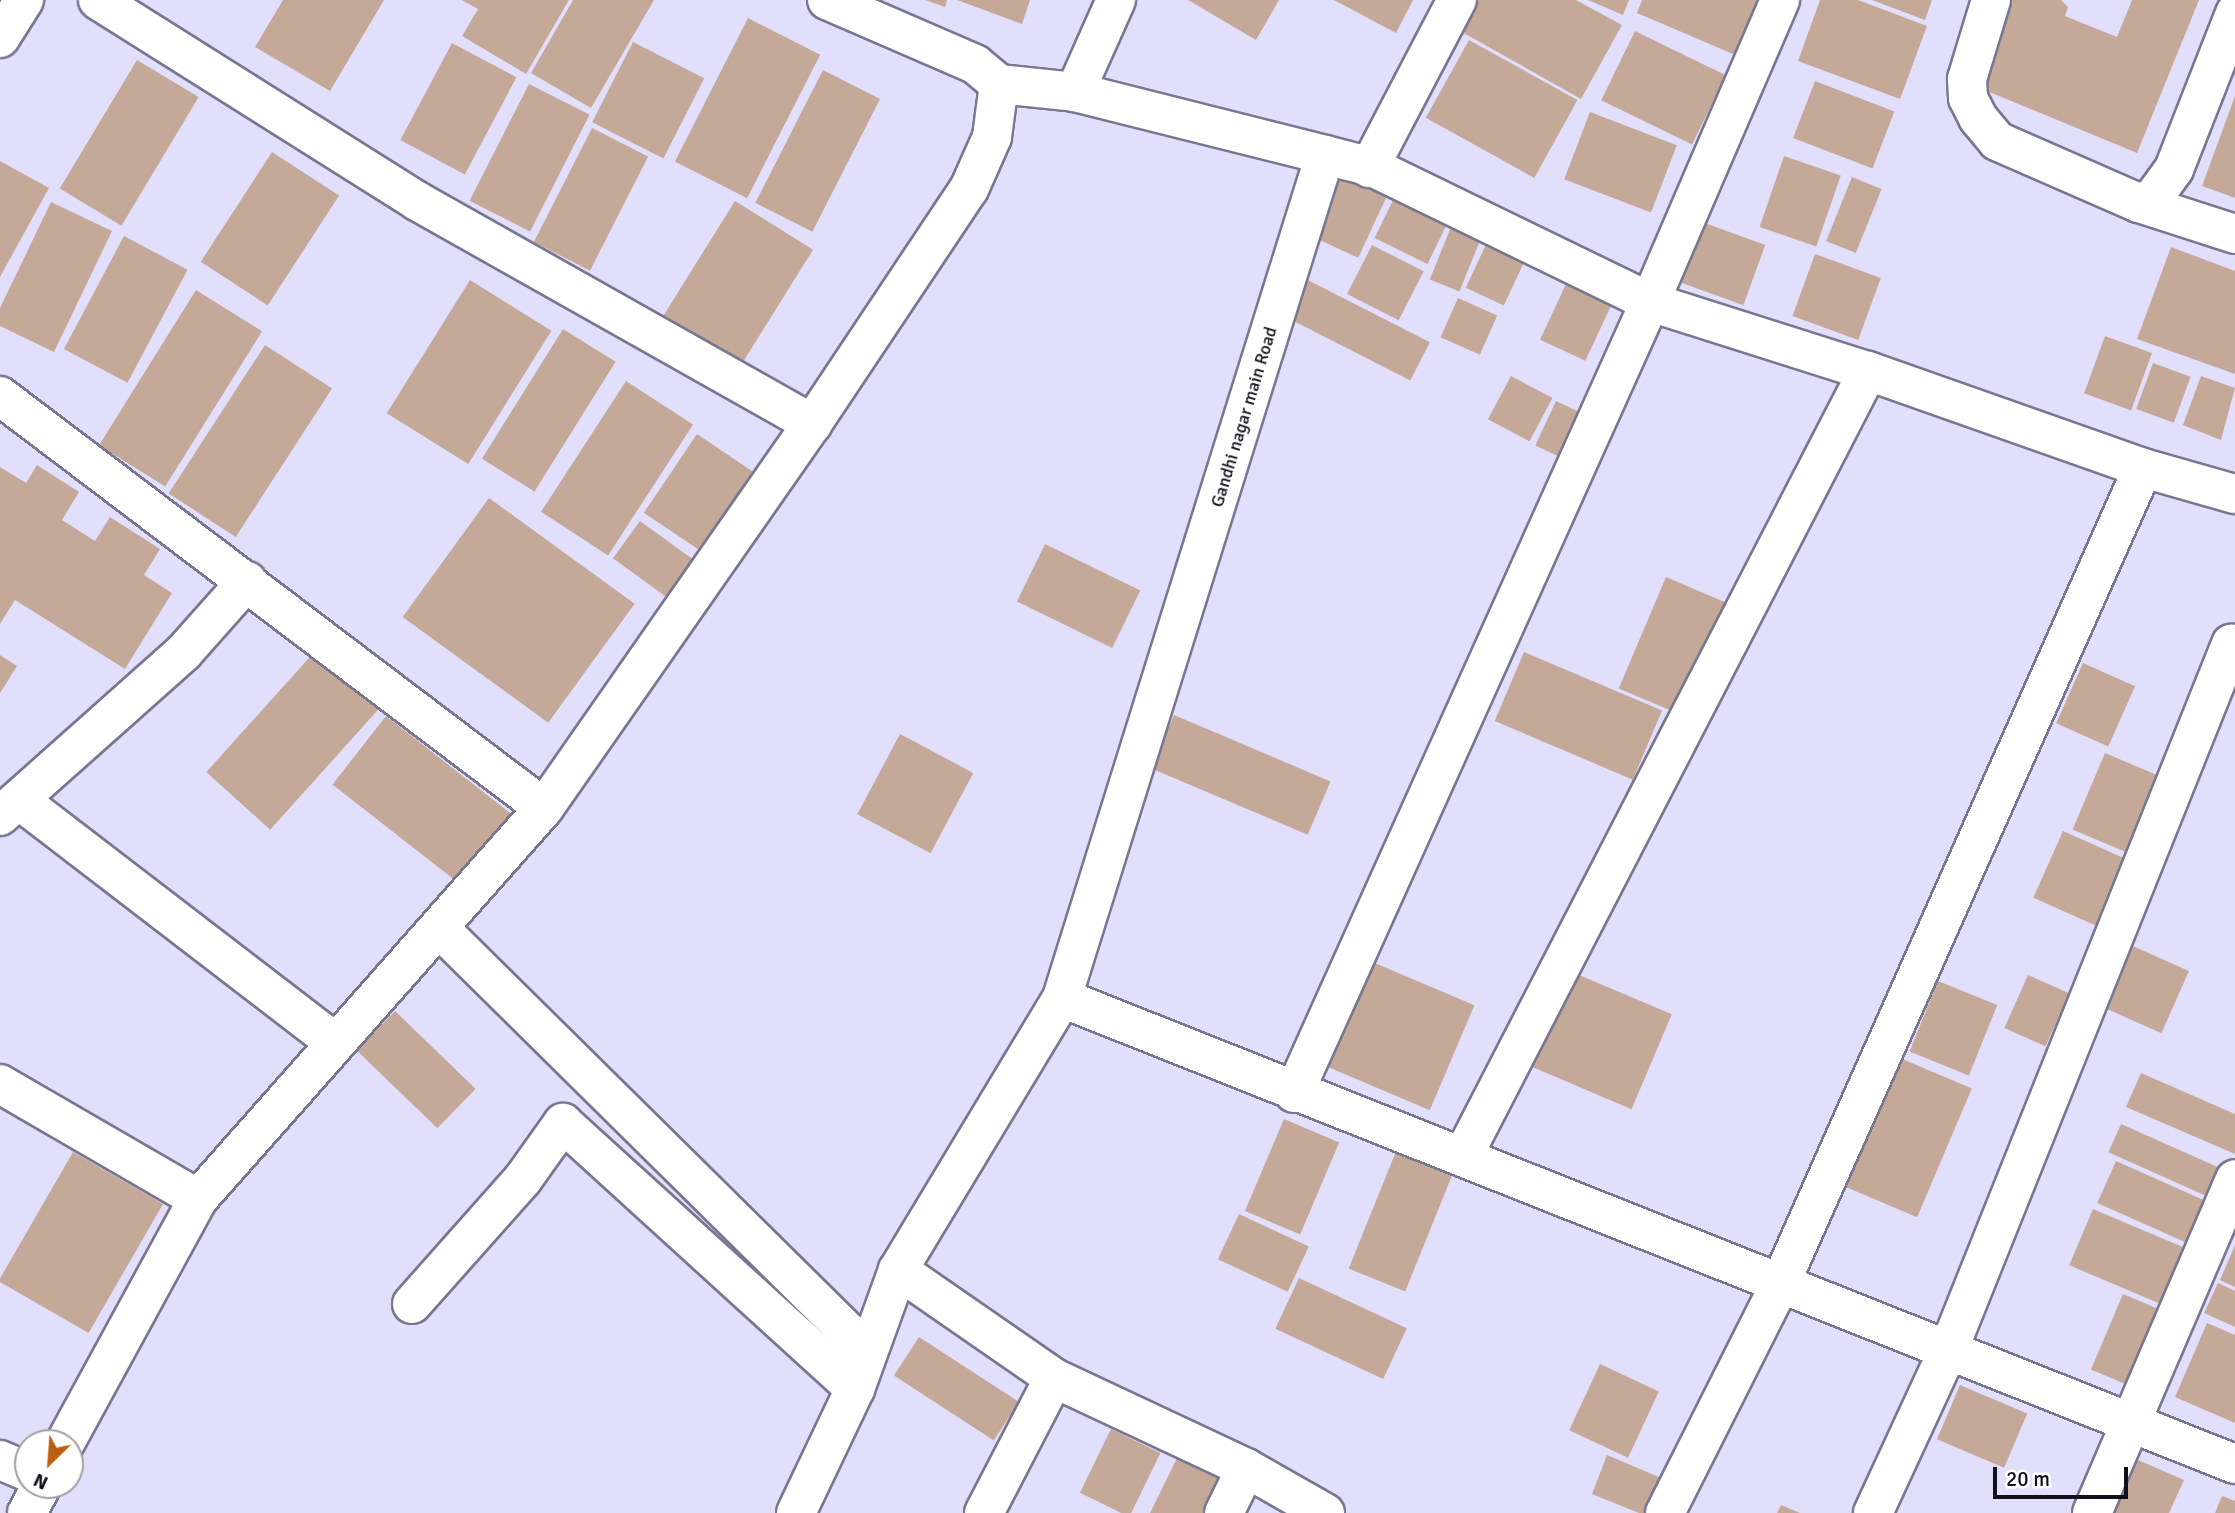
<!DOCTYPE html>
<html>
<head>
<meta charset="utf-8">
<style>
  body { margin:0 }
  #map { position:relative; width:2235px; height:1513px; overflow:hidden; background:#e2dffd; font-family:Signika,sans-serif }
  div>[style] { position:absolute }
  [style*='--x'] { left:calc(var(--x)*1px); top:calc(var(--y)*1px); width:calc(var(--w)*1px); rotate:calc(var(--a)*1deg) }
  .building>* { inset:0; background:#c5a998; transform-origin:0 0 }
  .roads { filter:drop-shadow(2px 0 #797691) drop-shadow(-2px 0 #797691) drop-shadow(0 2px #797691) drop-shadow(0 -2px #797691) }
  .street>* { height:38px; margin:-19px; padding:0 19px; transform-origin:19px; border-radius:19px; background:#fff }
  .secondary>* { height:38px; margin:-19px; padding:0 19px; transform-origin:19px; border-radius:19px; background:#fff }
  span { translate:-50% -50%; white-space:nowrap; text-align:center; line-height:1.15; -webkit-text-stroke:7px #fff; paint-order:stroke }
  .street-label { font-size:18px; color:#11101a }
  .north { position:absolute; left:14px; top:1429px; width:70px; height:70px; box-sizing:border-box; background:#fff; border:2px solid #a09fa3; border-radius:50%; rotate:205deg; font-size:19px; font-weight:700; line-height:28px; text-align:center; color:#11101a }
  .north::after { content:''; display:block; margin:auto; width:24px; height:32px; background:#bc5f10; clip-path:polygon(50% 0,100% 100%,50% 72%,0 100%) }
  .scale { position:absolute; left:1993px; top:1467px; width:135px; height:32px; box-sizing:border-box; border:4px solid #11101a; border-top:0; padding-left:9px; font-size:21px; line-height:24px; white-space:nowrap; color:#11101a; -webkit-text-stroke:5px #fff; paint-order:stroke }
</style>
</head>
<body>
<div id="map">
  <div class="building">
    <i style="clip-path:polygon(283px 0,384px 0,330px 91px,255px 47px)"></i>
    <i style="clip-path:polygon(462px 0,569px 0,526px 74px,462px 36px,478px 9px)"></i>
    <i style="clip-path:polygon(573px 0,654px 0,591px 108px,531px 73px)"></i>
    <i style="clip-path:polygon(925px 0,947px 0,945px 7px)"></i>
    <i style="clip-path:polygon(957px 0,1030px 0,1022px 24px)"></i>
    <i style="clip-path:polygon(1188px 0,1279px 0,1256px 40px)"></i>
    <i style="clip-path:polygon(1334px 0,1413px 0,1396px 33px)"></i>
    <i style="clip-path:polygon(1479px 0,1576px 0,1622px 25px,1581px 99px,1462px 32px)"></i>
    <i style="clip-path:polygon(1588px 0,1629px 0,1623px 15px)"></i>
    <i style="clip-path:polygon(1642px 0,1764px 0,1740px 57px,1637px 13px)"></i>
    <i style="clip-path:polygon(1820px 0,1858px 0,1927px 26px,1900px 99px,1798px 61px)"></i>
    <i style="clip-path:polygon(1872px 0,1932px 0,1925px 20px)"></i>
    <i style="clip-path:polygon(2011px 0,2061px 0,2068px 7px,2065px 16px,2117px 37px,2132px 0,2199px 0,2137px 153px,1975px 86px)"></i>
    <i style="left:748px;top:18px;width:81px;height:161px;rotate:27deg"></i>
    <i style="left:1635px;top:31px;width:101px;height:77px;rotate:26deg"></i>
    <i style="left:1469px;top:40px;width:124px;height:89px;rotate:29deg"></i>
    <i style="left:633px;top:42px;width:80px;height:90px;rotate:27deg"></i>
    <i style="left:452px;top:43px;width:73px;height:110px;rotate:28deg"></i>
    <i style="left:137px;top:60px;width:72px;height:150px;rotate:31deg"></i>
    <i style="left:823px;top:70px;width:64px;height:149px;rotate:27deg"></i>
    <i style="left:1815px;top:81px;width:85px;height:61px;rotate:21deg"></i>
    <i style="left:529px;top:84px;width:68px;height:131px;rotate:27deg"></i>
    <i style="clip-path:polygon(2235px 96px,2235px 198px,2202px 186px)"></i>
    <i style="left:1590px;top:112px;width:93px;height:72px;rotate:21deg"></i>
    <i style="left:592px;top:128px;width:63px;height:128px;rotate:27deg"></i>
    <i style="left:272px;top:152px;width:80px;height:131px;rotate:33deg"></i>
    <i style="left:1784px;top:156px;width:60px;height:75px;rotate:19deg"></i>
    <i style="clip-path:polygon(0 161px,49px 188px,0 277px)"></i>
    <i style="left:1339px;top:164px;width:57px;height:77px;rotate:25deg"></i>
    <i style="left:1852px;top:177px;width:32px;height:69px;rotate:22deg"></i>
    <i style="left:1396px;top:194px;width:59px;height:49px;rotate:26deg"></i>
    <i style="left:735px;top:201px;width:92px;height:137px;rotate:32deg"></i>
    <i style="clip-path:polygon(51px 202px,112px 231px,54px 352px,0 326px,0 308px)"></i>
    <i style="left:1691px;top:218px;width:79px;height:64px;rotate:20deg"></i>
    <i style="left:1453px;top:222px;width:32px;height:62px;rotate:22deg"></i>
    <i style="left:124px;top:236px;width:72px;height:128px;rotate:28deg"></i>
    <i style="left:1489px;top:238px;width:42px;height:55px;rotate:25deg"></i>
    <i style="left:1372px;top:245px;width:58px;height:55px;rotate:27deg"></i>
    <i style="clip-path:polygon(2171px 247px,2235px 271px,2235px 374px,2137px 339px)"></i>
    <i style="left:1815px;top:254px;width:70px;height:66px;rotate:20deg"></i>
    <i style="left:1573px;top:269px;width:50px;height:78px;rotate:25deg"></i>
    <i style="left:1298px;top:275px;width:148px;height:43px;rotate:27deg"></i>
    <i style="left:470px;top:280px;width:96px;height:157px;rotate:32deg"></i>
    <i style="left:196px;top:290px;width:78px;height:183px;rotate:32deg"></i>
    <i style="left:1458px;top:298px;width:43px;height:43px;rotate:24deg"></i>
    <i style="left:563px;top:329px;width:62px;height:153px;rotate:32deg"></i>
    <i style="left:2105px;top:336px;width:50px;height:61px;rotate:20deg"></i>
    <i style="left:265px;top:345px;width:80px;height:177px;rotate:33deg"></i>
    <i style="left:2153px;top:363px;width:40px;height:49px;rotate:20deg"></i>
    <i style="left:1511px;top:376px;width:47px;height:49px;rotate:28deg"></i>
    <i style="clip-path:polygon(2201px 376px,2235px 388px,2221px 440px,2183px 425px)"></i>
    <i style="left:626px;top:381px;width:80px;height:156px;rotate:33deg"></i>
    <i style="left:1556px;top:401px;width:42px;height:49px;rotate:25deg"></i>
    <i style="left:697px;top:434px;width:73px;height:95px;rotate:34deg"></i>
    <i style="clip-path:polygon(37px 465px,79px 492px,62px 520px,95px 541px,110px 517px,160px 549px,144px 575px,172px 593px,125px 669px,15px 600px,0 624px,0 467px,26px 483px)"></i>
    <i style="left:489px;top:498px;width:180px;height:147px;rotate:36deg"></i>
    <i style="left:640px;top:521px;width:69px;height:46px;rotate:36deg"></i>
    <i style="left:1045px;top:544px;width:106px;height:64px;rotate:26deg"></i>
    <i style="left:1666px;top:577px;width:65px;height:121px;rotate:23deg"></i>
    <i style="left:318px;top:648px;width:86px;height:167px;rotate:42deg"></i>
    <i style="left:1524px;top:652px;width:150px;height:75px;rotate:23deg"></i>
    <i style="clip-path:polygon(0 655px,17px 666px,0 693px)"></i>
    <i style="left:2083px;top:663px;width:57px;height:66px;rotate:24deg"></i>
    <i style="left:1174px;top:715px;width:170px;height:58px;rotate:23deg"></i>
    <i style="left:386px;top:716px;width:162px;height:87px;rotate:38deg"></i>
    <i style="left:900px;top:734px;width:83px;height:91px;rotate:28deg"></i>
    <i style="left:2105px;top:753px;width:63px;height:83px;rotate:23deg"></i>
    <i style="left:2063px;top:831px;width:72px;height:73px;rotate:24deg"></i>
    <i style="left:2126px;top:943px;width:69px;height:68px;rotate:24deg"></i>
    <i style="left:1363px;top:958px;width:121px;height:114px;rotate:23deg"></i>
    <i style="left:1565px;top:969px;width:116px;height:103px;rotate:23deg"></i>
    <i style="left:2028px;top:975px;width:45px;height:58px;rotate:24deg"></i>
    <i style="left:1938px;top:981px;width:64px;height:76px;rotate:22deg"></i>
    <i style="left:395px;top:1011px;width:112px;height:55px;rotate:44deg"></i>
    <i style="left:1900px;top:1058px;width:78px;height:140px;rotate:23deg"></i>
    <i style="clip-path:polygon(2141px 1073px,2235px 1114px,2235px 1154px,2126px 1107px)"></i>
    <i style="left:1284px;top:1119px;width:60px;height:100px;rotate:23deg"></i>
    <i style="left:2121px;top:1124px;width:120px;height:31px;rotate:24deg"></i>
    <i style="left:1397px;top:1149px;width:61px;height:129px;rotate:22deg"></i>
    <i style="left:73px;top:1152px;width:104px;height:149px;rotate:30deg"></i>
    <i style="left:2116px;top:1161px;width:110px;height:46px;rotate:24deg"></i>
    <i style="left:2093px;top:1209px;width:114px;height:61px;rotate:23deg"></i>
    <i style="left:1239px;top:1214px;width:77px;height:50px;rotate:25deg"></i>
    <i style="clip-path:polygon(2235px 1245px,2235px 1287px,2220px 1280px)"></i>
    <i style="left:1299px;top:1278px;width:119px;height:56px;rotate:25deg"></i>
    <i style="clip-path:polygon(2218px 1283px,2235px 1291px,2235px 1327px,2204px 1313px)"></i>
    <i style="left:2123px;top:1294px;width:54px;height:82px;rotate:23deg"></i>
    <i style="clip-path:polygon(2207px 1323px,2235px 1335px,2235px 1423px,2175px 1397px)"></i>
    <i style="left:919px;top:1337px;width:119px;height:46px;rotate:33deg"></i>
    <i style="left:1600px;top:1364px;width:65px;height:73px;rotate:25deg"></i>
    <i style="left:1960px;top:1385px;width:73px;height:59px;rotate:23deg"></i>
    <i style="left:1111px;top:1429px;width:55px;height:71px;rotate:26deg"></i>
    <i style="clip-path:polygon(1607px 1455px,1666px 1480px,1652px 1513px,1639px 1513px,1592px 1494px)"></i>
    <i style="clip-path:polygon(1178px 1456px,1231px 1480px,1215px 1513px,1150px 1513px)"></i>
    <i style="clip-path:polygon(2131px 1457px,2184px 1480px,2169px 1513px,2107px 1513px)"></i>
    <i style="clip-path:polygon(2222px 1496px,2235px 1501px,2235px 1513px,2215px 1513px)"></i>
    <i style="clip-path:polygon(1781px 1505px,1800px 1513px,1777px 1513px)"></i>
  </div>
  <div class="roads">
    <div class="street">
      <i style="--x:98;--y:0;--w:377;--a:32.2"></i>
      <i style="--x:417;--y:201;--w:454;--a:29.4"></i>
      <i style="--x:1991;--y:0;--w:83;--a:106.9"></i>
      <i style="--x:1967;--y:79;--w:19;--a:87"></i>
      <i style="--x:1968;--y:98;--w:22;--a:63"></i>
      <i style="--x:1978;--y:118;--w:30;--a:50"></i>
      <i style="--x:1997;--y:141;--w:155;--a:23.6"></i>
      <i style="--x:2139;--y:203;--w:15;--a:-20"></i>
      <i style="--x:2153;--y:198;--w:36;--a:-54"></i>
      <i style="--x:2174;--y:169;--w:168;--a:-68.6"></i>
      <i style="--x:0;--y:38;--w:45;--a:-57.7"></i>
      <i style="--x:1075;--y:92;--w:101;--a:-66"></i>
      <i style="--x:1325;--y:155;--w:49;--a:14.3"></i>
      <i style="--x:1372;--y:167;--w:309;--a:25.9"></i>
      <i style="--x:1650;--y:302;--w:229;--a:17.6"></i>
      <i style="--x:1868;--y:371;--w:292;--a:19.4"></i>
      <i style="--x:2143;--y:468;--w:96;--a:15.8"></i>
      <i style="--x:1369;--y:168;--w:190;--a:-62.4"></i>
      <i style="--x:2139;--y:203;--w:101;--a:17.9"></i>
      <i style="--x:0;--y:396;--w:682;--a:37.14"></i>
      <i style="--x:19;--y:800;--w:396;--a:37.5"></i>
      <i style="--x:0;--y:816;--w:246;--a:-41.7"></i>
      <i style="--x:184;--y:652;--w:95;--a:-48.4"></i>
      <i style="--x:439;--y:928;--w:603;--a:44.66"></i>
      <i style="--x:0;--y:1084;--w:229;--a:30.1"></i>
      <i style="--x:1294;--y:1093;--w:867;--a:-65.77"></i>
      <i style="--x:1650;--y:302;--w:329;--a:-66.7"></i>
      <i style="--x:1463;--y:1156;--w:883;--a:-62.71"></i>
      <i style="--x:898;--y:1270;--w:190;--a:34.7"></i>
      <i style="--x:1054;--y:1378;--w:212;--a:25.1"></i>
      <i style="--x:1246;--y:1468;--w:91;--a:29.7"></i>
      <i style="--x:412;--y:1304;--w:167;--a:-48.4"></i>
      <i style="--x:523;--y:1179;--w:69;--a:-54.5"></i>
      <i style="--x:563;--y:1123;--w:395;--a:42.3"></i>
      <i style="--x:0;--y:1460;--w:30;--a:23"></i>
      <i style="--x:796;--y:1513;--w:137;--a:-64.6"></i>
      <i style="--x:855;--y:1389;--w:127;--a:-70.1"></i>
      <i style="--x:898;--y:1270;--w:318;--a:-58.9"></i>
      <i style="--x:984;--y:1513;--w:152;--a:-62.6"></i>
      <i style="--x:1224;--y:1513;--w:50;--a:-63.9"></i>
      <i style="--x:1665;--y:1513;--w:256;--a:-63.3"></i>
      <i style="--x:1780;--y:1284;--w:893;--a:-66.02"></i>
      <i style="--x:1873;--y:1513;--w:179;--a:-65.2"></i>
      <i style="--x:1948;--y:1351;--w:762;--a:-68.18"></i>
      <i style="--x:2092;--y:1513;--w:363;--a:-66.8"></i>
    </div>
    <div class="secondary">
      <i style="--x:827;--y:0;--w:161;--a:23.4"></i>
      <i style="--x:975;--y:64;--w:31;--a:40"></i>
      <i style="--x:999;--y:84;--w:76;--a:6"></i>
      <i style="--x:1075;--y:92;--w:258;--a:14.1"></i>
      <i style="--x:1325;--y:155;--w:883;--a:107.33"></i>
      <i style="--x:1062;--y:998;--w:1262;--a:21.67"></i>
      <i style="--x:65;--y:1443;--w:278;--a:-61.4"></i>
      <i style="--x:198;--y:1199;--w:522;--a:-48.49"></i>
      <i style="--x:544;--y:808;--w:468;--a:-55.1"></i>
      <i style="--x:812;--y:424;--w:283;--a:-56.3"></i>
      <i style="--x:969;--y:189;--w:57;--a:-66.1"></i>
      <i style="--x:992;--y:137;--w:53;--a:-82.5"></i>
      <i style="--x:27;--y:1513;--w:32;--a:-62"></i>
    </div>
  </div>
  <div class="street-label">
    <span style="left:1244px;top:417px;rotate:-73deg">Gandhi nagar main Road</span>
  </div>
  <div class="north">N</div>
  <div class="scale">20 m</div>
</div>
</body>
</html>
